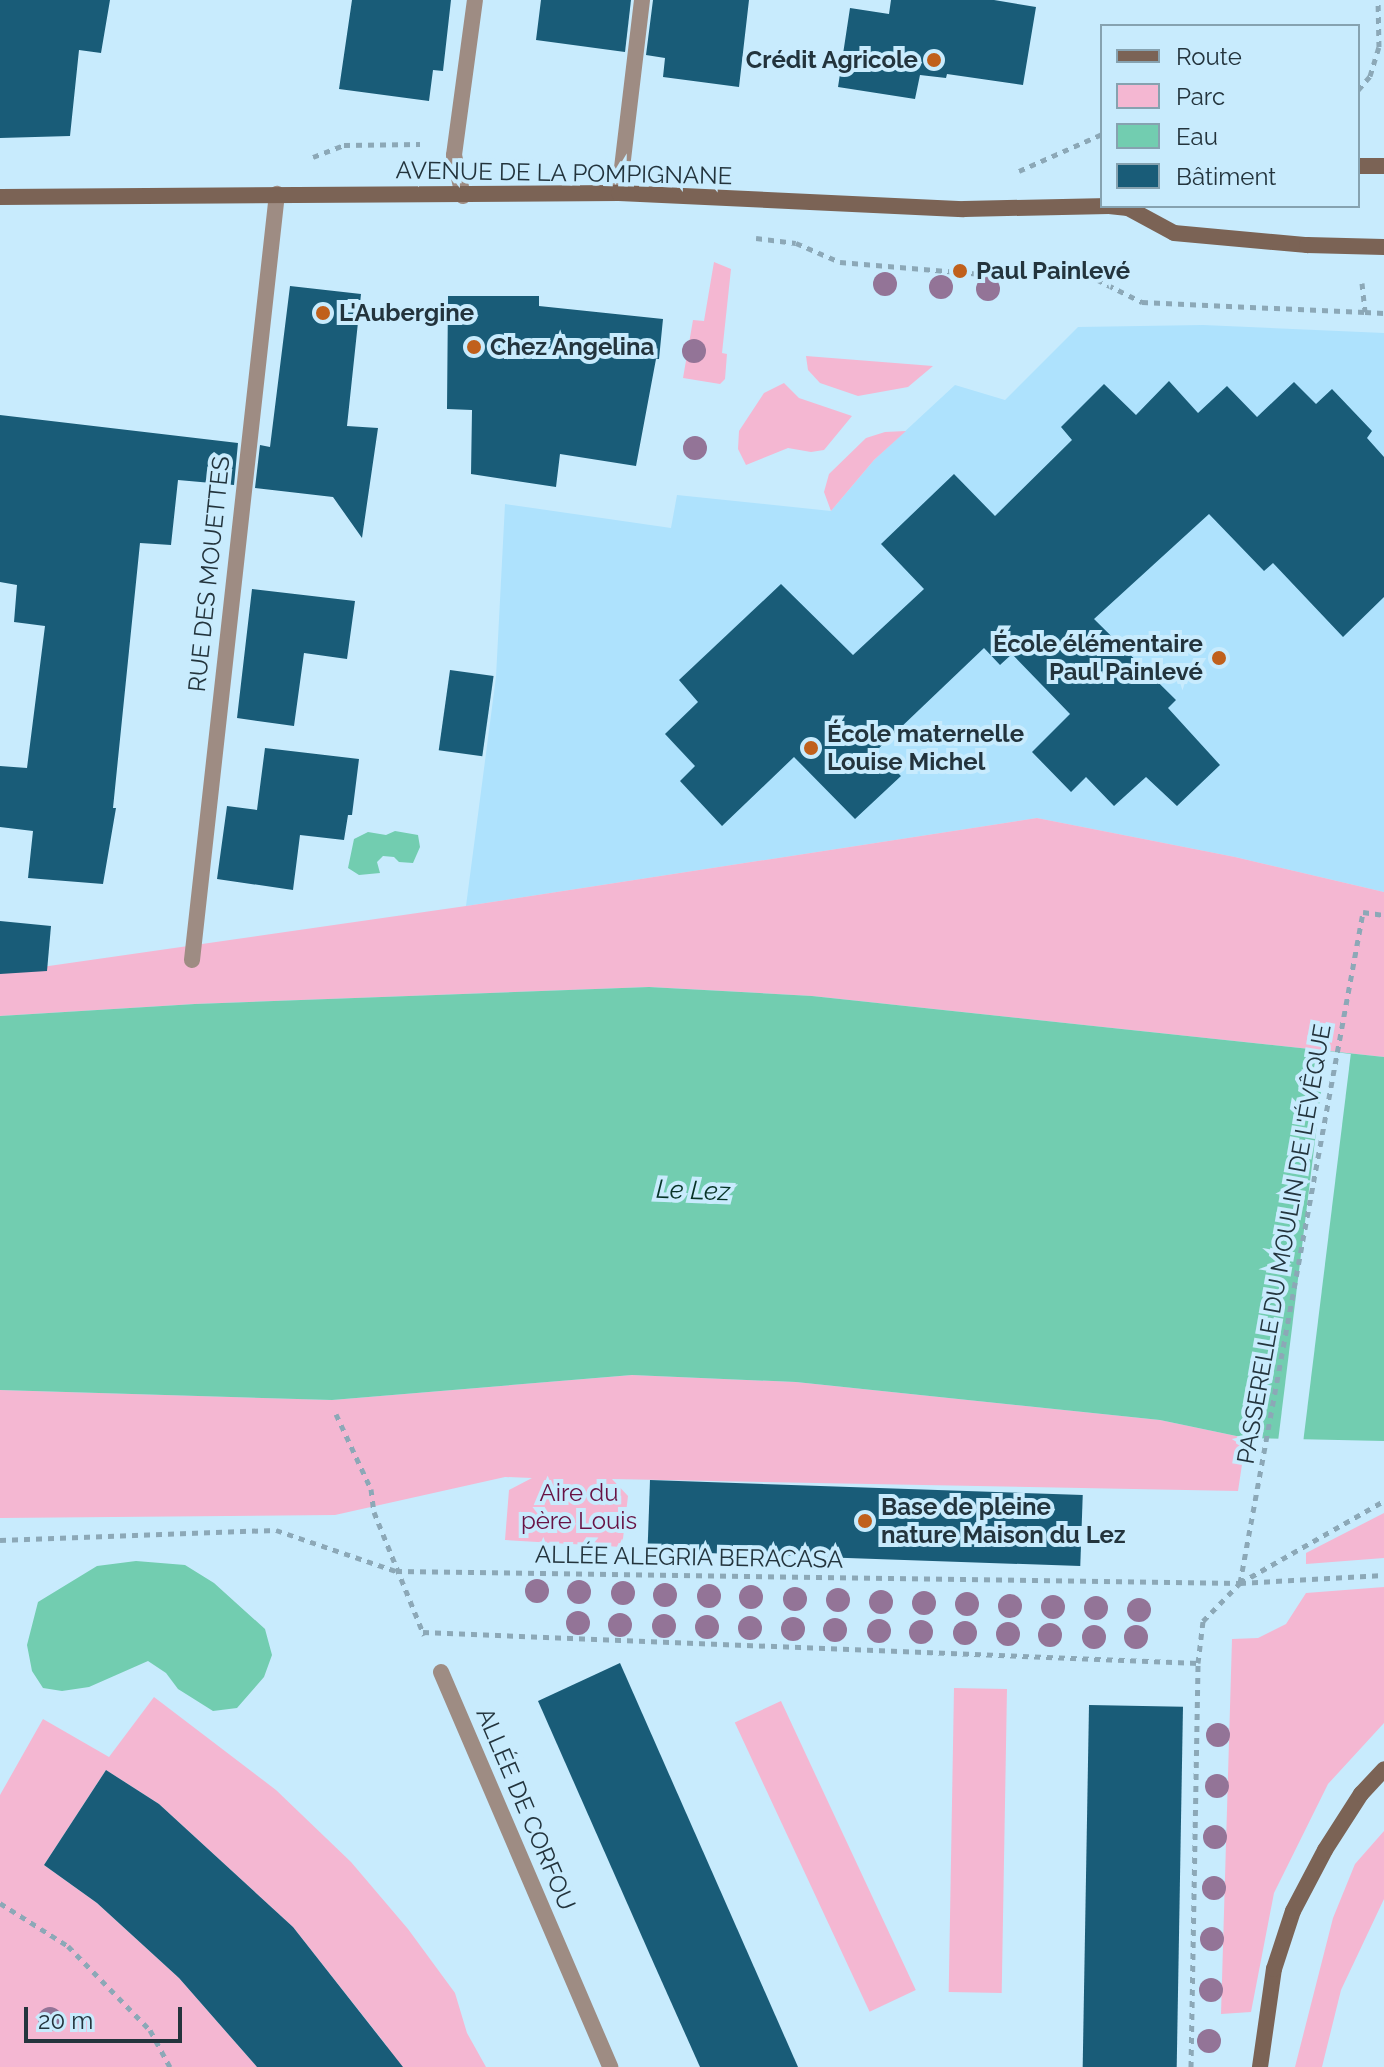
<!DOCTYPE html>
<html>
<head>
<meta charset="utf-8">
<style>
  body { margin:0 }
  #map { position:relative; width:1384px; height:2067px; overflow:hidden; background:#c8ebfd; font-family:Raleway,sans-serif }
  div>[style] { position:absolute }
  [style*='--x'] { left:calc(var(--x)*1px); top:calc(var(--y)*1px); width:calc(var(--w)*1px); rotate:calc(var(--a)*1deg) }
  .built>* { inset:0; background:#aee2fd }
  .green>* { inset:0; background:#f4b7d2; transform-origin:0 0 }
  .water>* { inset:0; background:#72cdb0 }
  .pier>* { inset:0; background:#c8ebfd; transform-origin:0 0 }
  .building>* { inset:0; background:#195c78; transform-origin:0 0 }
  .path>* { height:5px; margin-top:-2.5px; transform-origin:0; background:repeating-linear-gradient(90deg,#8ca8b7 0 6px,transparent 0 12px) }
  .service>* { height:16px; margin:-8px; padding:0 8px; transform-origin:8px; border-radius:8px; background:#9e8c83 }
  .minor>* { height:16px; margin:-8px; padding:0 8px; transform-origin:8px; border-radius:8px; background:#9e8c83 }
  .secondary>* { height:16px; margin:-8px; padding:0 8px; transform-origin:8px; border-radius:8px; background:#7b6355 }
  .trees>* { width:24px; height:24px; margin:-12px; border-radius:50%; background:#937497 }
  .dots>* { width:22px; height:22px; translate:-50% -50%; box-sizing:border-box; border:4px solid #c8ebfd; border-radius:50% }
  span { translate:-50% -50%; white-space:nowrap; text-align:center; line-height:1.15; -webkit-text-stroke:8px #c8ebfd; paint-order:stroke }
  .poi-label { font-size:24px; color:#23343d; font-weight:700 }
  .right { translate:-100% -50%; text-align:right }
  .left { translate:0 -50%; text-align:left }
  .street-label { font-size:24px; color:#23343d }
  .park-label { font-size:24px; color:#681244 }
  .water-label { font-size:26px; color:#073327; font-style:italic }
  .legend { position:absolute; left:1100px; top:24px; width:260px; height:184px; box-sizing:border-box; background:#c8ebfd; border:2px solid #86a2b0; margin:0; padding:10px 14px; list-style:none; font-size:24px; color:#23343d }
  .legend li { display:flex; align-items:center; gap:16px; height:40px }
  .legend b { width:40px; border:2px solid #86a2b0 }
  .scale { position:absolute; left:24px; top:2007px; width:158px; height:36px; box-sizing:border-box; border:4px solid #23343d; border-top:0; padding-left:10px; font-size:24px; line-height:28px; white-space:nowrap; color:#23343d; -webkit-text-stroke:6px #c8ebfd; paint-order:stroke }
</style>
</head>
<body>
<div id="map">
  <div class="built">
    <i style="clip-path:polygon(1203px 325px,1384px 333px,1384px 892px,1235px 857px,1037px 818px,466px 906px,496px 677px,505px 504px,671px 528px,677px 495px,831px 511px,874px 460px,955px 385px,1005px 400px,1078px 327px)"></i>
  </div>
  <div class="green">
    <i style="clip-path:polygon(714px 262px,731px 269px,722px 353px,727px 354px,725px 379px,720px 384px,683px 378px,693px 320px,704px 321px)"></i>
    <i style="clip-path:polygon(806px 356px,933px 366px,908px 387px,858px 396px,820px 383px,808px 370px)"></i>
    <i style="clip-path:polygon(784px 383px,799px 398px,852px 416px,824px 450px,811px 452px,788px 448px,746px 465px,738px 449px,739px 431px,764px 393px)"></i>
    <i style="clip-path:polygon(906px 431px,874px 460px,831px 511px,824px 492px,829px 474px,866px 438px,885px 432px)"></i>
    <i style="clip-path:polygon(1037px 818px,1235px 857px,1384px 892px,1384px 1057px,812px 996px,649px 987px,195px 1004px,0 1016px,0 973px,466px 906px)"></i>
    <i style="clip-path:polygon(632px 1375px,796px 1382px,1160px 1420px,1246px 1438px,1238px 1491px,612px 1479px,628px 1496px,622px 1547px,505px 1540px,509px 1490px,532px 1478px,505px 1477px,335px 1515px,0 1518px,0 1390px,332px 1400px)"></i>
    <i style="clip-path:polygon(1384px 1513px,1384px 1558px,1306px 1564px,1306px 1553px)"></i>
    <i style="clip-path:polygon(1384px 1587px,1384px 1723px,1328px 1784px,1274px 1893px,1251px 2012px,1221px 2014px,1232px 1639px,1258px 1638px,1286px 1624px,1306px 1593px)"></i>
    <i style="left:954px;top:1688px;width:53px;height:304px;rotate:1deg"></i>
    <i style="clip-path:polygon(154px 1697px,276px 1790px,351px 1862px,408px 1929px,455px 1993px,467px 2033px,486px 2067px,398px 2067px,386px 2045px,293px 1927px,159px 1804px,106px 1770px,44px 1865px,97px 1903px,179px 1978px,257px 2067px,0 2067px,0 1795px,43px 1719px,109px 1757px)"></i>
    <i style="left:781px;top:1701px;width:319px;height:51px;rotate:65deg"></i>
    <i style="clip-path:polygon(1384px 1831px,1384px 1899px,1341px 1990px,1322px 2067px,1295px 2067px,1333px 1918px,1355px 1864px)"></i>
  </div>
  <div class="water">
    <i style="clip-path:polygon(395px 831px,418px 835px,420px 847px,413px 863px,399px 862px,394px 857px,383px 856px,377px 862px,380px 873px,359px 875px,348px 868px,354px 839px,368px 832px,386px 835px)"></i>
    <i style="clip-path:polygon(649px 987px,812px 996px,1384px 1057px,1384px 1441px,1246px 1438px,1160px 1420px,796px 1382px,632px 1375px,332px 1400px,0 1390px,0 1016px,195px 1004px)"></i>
    <i style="clip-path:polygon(136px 1561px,185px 1565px,214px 1583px,265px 1629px,272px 1655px,264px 1677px,237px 1708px,213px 1711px,178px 1689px,166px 1673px,148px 1661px,89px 1687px,62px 1691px,43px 1688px,32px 1671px,27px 1645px,38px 1602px,97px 1566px)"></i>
  </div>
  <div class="pier">
    <i style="left:1326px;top:1051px;width:25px;height:394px;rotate:7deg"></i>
  </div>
  <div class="building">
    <i style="clip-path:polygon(0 0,110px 0,101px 53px,79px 50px,70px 136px,0 138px)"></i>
    <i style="clip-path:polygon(352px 0,451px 0,443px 71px,433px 70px,429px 101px,339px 89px)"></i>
    <i style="clip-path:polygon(541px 0,631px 0,625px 52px,536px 40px)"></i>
    <i style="clip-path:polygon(653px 0,749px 0,739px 87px,663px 77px,665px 58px,646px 55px)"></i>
    <i style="clip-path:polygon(891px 0,994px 0,1036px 7px,1023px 85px,947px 74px,946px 78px,920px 75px,915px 99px,838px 87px,850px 8px,889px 14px)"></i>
    <i style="clip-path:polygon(290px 286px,361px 294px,347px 426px,378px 428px,362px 538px,333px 497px,255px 488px,260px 445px,270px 447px)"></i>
    <i style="clip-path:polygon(448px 296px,539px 296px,539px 306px,663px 319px,659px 359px,656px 359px,636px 466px,560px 454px,556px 487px,471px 474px,472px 410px,447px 409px)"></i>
    <i style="clip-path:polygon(1169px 381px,1198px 413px,1227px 386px,1257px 417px,1294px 382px,1316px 404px,1332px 389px,1372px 431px,1367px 438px,1384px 457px,1384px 597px,1343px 637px,1273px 563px,1264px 571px,1209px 514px,1094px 619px,1176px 700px,1168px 708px,1220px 765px,1177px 806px,1146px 777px,1114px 806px,1086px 777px,1071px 792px,1032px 752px,1070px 714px,1012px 654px,1000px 665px,984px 648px,876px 751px,901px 776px,855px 819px,794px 757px,722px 826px,680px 781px,695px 766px,665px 734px,698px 702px,679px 680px,781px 584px,853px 655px,924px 589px,881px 544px,954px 474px,995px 516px,1072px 440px,1061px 427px,1104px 384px,1136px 415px)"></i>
    <i style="clip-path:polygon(0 415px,238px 443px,234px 485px,178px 480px,171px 545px,140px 543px,113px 808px,116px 808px,103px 884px,28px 878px,33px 831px,0 827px,0 766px,27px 768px,45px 626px,14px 622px,17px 585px,0 582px)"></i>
    <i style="clip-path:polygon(252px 589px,355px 601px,347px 659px,304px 653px,294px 726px,237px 718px)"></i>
    <i style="left:450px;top:670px;width:44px;height:81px;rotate:8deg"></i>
    <i style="clip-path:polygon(265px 748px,359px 759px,352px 815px,348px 815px,344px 840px,300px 835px,293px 890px,217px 879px,227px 806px,257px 810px)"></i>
    <i style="clip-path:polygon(0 921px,51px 926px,47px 971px,0 974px)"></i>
    <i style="left:650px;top:1480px;width:433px;height:71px;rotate:2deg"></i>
    <i style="clip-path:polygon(620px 1663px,798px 2067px,700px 2067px,654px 1964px,538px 1701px)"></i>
    <i style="left:1089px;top:1705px;width:94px;height:362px;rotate:1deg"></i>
    <i style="clip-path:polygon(106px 1770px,159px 1804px,293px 1927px,403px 2067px,257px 2067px,179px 1978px,97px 1903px,44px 1865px)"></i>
  </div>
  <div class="path">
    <i style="--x:1358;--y:90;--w:18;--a:-49"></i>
    <i style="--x:1370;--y:76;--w:30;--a:-73"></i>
    <i style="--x:1379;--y:47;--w:47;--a:-91.2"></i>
    <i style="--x:313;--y:157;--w:33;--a:-21"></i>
    <i style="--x:344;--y:145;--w:76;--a:-0.8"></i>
    <i style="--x:1019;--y:171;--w:91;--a:-24"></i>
    <i style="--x:756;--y:238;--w:40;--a:7.1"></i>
    <i style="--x:796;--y:243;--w:48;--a:23.4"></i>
    <i style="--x:840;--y:262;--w:169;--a:4.8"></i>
    <i style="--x:1008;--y:276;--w:49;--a:-8.3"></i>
    <i style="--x:1056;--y:269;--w:30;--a:9"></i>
    <i style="--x:1086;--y:274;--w:63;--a:26.6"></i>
    <i style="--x:1142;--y:302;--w:223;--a:2.6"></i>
    <i style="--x:1362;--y:283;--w:29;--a:84"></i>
    <i style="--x:1365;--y:312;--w:19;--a:3"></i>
    <i style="--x:336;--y:1414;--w:83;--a:65"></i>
    <i style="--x:371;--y:1489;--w:23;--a:83"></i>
    <i style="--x:374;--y:1512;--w:133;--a:67.9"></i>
    <i style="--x:0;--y:1540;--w:276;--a:-2.1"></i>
    <i style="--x:276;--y:1530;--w:127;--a:18.9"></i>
    <i style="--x:396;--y:1571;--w:844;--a:0.81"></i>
    <i style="--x:1240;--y:1583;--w:144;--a:-3.2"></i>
    <i style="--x:1240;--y:1583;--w:682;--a:-79.61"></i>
    <i style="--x:1363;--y:912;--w:21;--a:8"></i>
    <i style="--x:423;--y:1632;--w:776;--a:2.29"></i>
    <i style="--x:0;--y:1903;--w:80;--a:32.3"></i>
    <i style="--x:68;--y:1946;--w:117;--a:45.7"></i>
    <i style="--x:150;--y:2030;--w:42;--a:61.6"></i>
    <i style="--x:1191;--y:2067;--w:404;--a:-89"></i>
    <i style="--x:1198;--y:1663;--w:42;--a:-83.2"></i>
    <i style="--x:1203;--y:1621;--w:53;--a:-45.8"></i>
    <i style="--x:1240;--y:1583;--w:166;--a:-29.7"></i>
  </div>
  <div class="service">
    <i style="--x:619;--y:193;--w:194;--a:-83.2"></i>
    <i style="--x:441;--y:1672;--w:430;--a:66.8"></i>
  </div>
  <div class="minor">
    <i style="--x:463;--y:196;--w:42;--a:-102.4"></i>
    <i style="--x:454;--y:155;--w:156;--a:-82.3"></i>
    <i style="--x:192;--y:960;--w:771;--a:-83.67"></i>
  </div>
  <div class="secondary">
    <i style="--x:1358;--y:166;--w:26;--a:0"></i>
    <i style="--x:0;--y:197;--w:619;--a:-0.37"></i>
    <i style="--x:619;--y:193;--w:345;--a:2.7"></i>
    <i style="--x:964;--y:209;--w:145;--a:-1.2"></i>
    <i style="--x:1109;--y:206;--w:19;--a:6"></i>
    <i style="--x:1128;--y:208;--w:52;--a:28.5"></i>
    <i style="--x:1174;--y:233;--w:134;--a:5.2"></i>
    <i style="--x:1307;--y:245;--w:77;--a:1.5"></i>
    <i style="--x:1260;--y:2067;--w:99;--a:-81.9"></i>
    <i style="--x:1274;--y:1969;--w:61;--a:-71.9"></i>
    <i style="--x:1293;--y:1911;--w:69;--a:-62.3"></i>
    <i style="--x:1325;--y:1850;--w:67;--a:-57.3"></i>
    <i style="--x:1361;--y:1794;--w:34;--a:-47"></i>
  </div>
  <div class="trees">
    <i style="left:885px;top:284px"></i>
    <i style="left:941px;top:287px"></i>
    <i style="left:988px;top:289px"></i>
    <i style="left:694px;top:351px"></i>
    <i style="left:695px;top:448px"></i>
    <i style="left:537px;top:1591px"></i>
    <i style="left:579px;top:1592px"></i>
    <i style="left:623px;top:1593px"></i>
    <i style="left:665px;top:1595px"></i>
    <i style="left:709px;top:1596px"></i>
    <i style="left:751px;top:1597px"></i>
    <i style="left:795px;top:1599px"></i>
    <i style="left:838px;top:1600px"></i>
    <i style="left:881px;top:1602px"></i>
    <i style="left:924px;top:1603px"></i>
    <i style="left:967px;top:1604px"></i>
    <i style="left:1010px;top:1606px"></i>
    <i style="left:1053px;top:1607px"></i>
    <i style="left:1096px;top:1608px"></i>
    <i style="left:1139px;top:1610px"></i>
    <i style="left:578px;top:1623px"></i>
    <i style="left:620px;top:1625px"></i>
    <i style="left:664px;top:1626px"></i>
    <i style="left:707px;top:1627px"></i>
    <i style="left:750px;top:1628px"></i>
    <i style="left:793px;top:1629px"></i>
    <i style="left:835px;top:1630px"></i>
    <i style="left:879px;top:1631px"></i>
    <i style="left:921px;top:1632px"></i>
    <i style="left:965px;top:1633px"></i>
    <i style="left:1008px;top:1634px"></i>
    <i style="left:1050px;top:1635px"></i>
    <i style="left:1094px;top:1637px"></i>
    <i style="left:1136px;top:1637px"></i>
    <i style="left:1218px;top:1735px"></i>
    <i style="left:1217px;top:1786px"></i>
    <i style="left:1215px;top:1837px"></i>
    <i style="left:1214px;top:1888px"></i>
    <i style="left:1212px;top:1939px"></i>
    <i style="left:1211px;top:1990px"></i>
    <i style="left:50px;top:2019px"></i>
    <i style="left:1209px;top:2041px"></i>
  </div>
  <div class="dots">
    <i style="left:934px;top:60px;background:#c0601c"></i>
    <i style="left:960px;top:271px;background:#c0601c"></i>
    <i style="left:323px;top:313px;background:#c0601c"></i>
    <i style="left:474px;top:347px;background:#c0601c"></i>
    <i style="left:1219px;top:658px;background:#c0601c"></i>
    <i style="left:811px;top:748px;background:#c0601c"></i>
    <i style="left:865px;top:1521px;background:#c0601c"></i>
  </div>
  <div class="poi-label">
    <span class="right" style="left:918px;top:60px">Crédit Agricole</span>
    <span class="left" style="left:976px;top:271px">Paul Painlevé</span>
    <span class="left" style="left:339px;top:313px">L'Aubergine</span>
    <span class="left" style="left:490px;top:347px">Chez Angelina</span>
    <span class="right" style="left:1203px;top:658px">École élémentaire<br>Paul Painlevé</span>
    <span class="left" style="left:827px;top:748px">École maternelle<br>Louise Michel</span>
    <span class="left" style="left:881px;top:1521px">Base de pleine<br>nature Maison du Lez</span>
  </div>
  <div class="street-label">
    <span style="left:564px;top:173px;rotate:1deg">AVENUE DE LA POMPIGNANE</span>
    <span style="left:209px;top:574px;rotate:-84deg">RUE DES MOUETTES</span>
    <span style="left:1284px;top:1244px;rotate:-80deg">PASSERELLE DU MOULIN DE L'ÉVÊQUE</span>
    <span style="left:689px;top:1557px;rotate:1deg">ALLÉE ALEGRIA BERACASA</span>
    <span style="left:526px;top:1809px;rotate:67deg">ALLÉE DE CORFOU</span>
  </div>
  <div class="park-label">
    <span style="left:579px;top:1507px">Aire du<br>père Louis</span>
  </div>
  <div class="water-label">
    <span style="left:693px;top:1191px;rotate:2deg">Le Lez</span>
  </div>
  <ul class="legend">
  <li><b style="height:10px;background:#7b6355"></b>Route</li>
  <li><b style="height:22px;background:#f4b7d2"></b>Parc</li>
  <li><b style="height:22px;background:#72cdb0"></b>Eau</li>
  <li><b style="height:22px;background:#195c78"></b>Bâtiment</li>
  </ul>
  <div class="scale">20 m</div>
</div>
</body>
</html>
